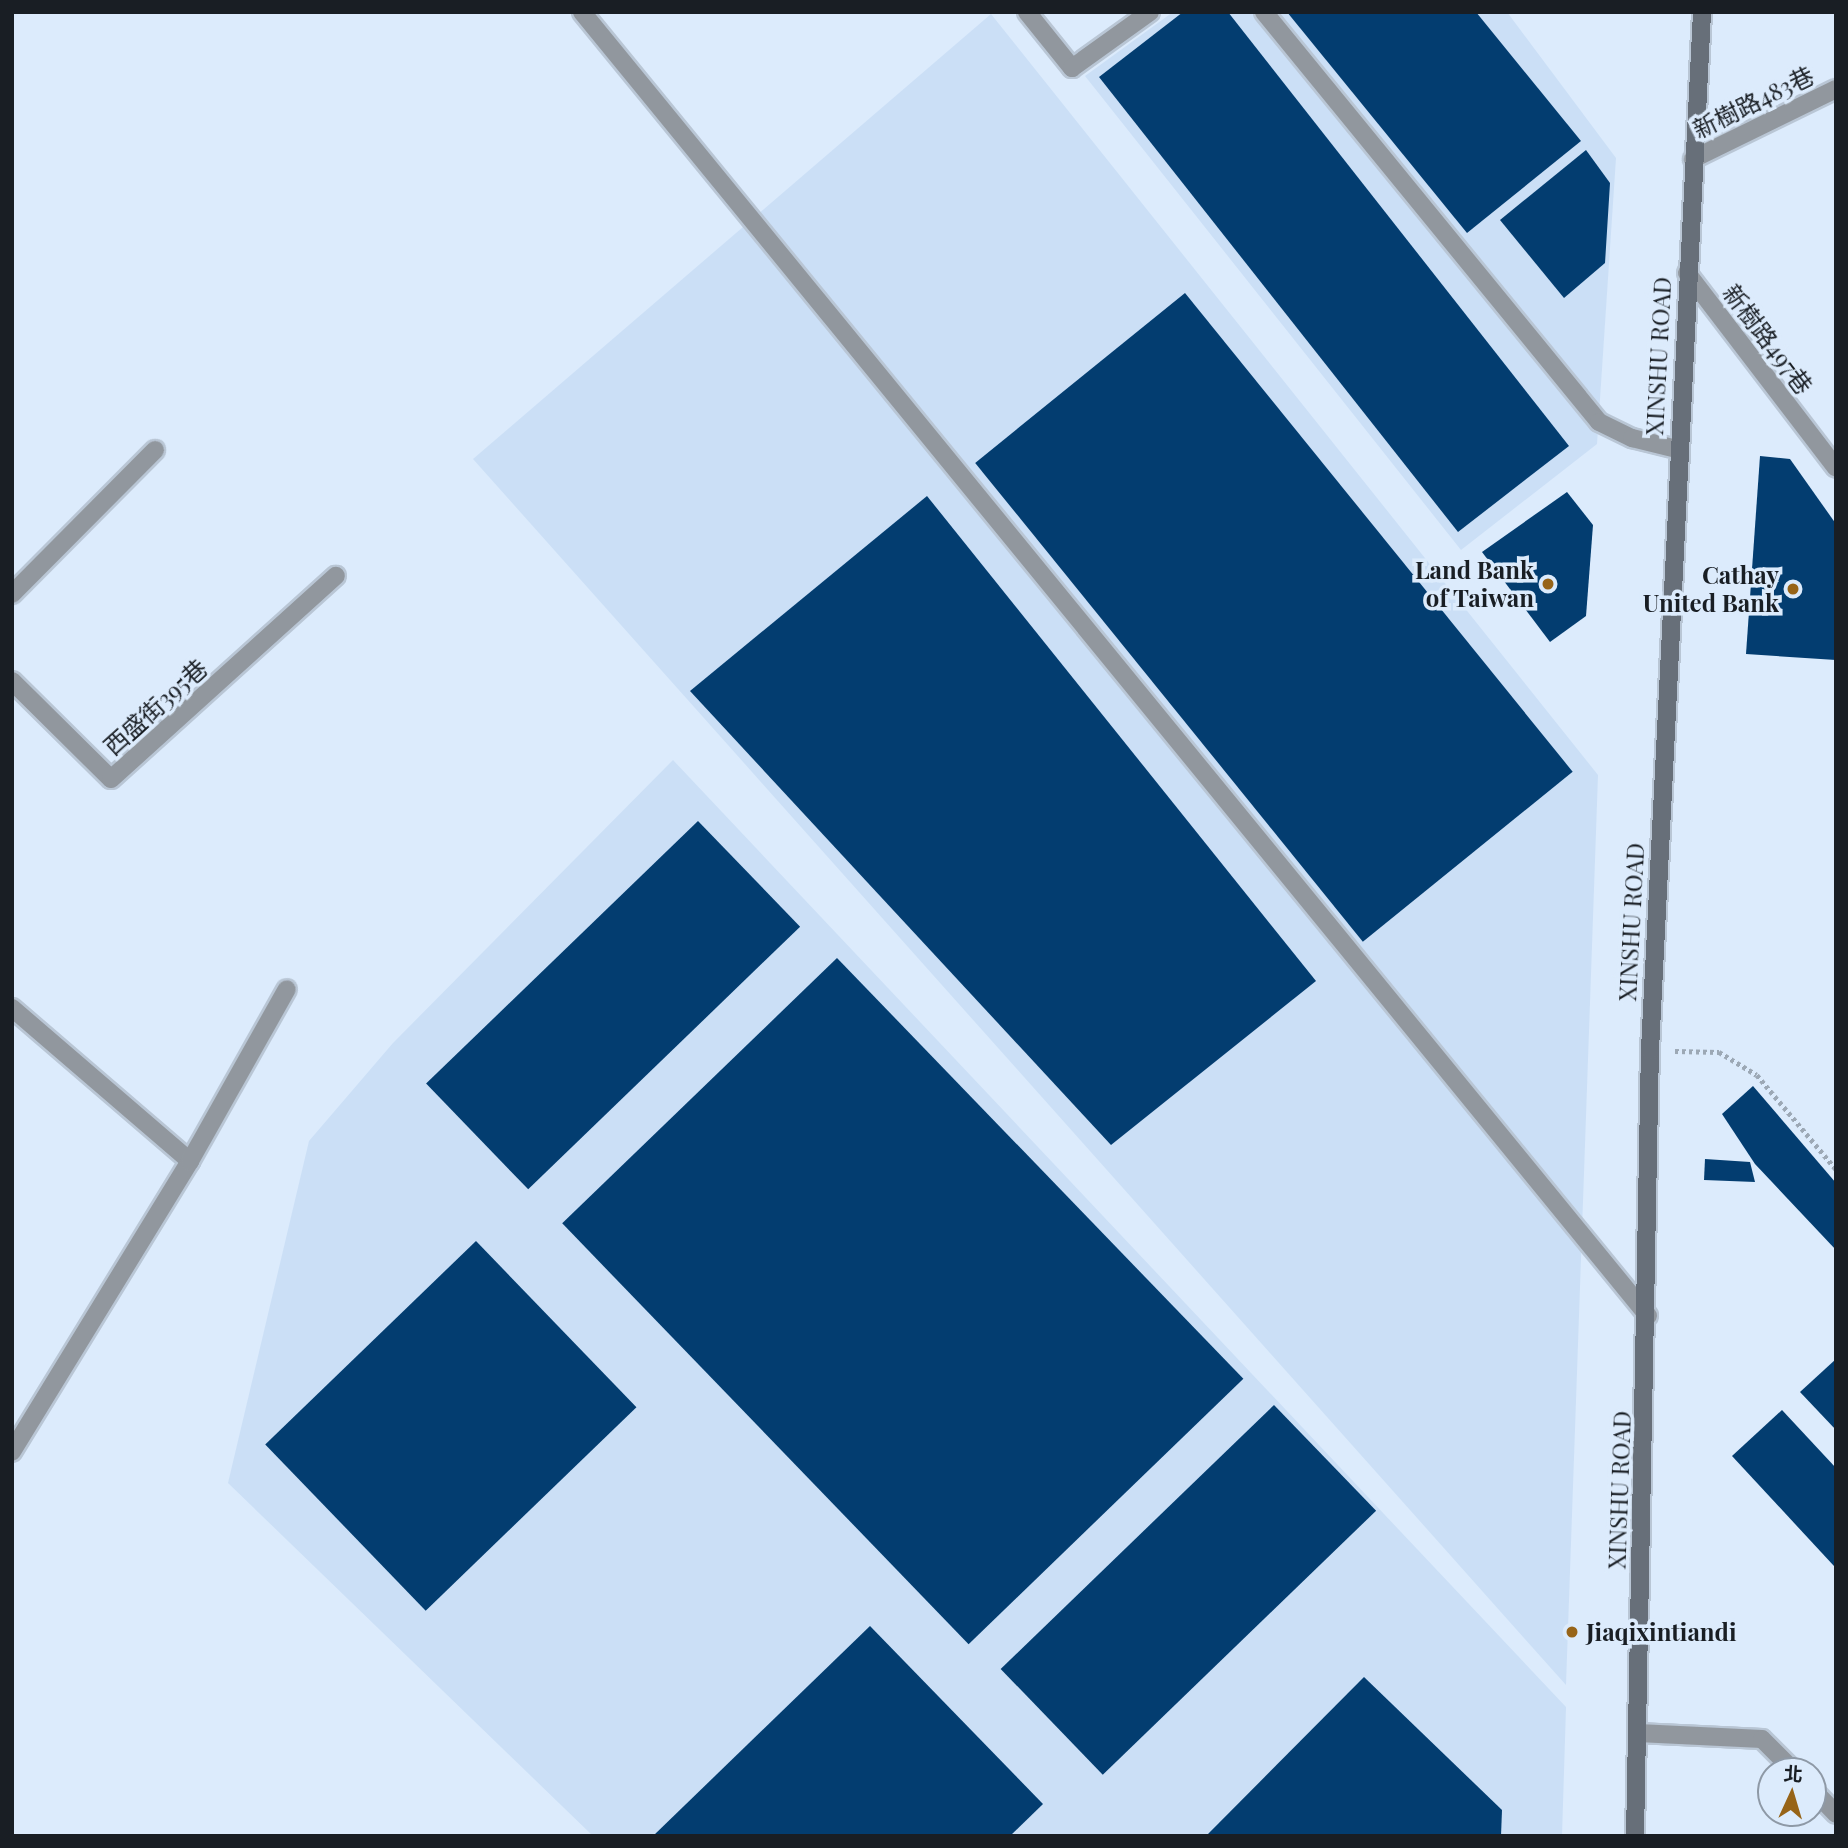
<!DOCTYPE html>
<html>
<head>
<meta charset="utf-8">
<style>
  body { margin:0 }
  #map { position:relative; width:1848px; height:1848px; overflow:hidden; background:#dcebfc; font-family:"Playfair Display","Noto Sans TC",serif }
  div>[style] { position:absolute }
  [style*='--x'] { left:calc(var(--x)*1px); top:calc(var(--y)*1px); width:calc(var(--w)*1px); rotate:calc(var(--a)*1deg) }
  .built>* { inset:0; background:#cbdff6 }
  .building>* { inset:0; background:#033d70; transform-origin:0 0 }
  .path>* { height:4.5px; margin-top:-2.25px; transform-origin:0; background:repeating-linear-gradient(90deg,#9ca8b5 0 3.5px,transparent 0 7px) }
  .roads { filter:drop-shadow(2px 0 #b9c6d5) drop-shadow(-2px 0 #b9c6d5) drop-shadow(0 2px #b9c6d5) drop-shadow(0 -2px #b9c6d5) }
  .lane>* { height:18px; margin:-9px; padding:0 9px; transform-origin:9px; border-radius:9px; background:#91979e }
  .street>* { height:18px; margin:-9px; padding:0 9px; transform-origin:9px; border-radius:9px; background:#91979e }
  .secondary>* { height:18px; margin:-9px; padding:0 9px; transform-origin:9px; border-radius:9px; background:#676f79 }
  .dots>* { width:19px; height:19px; translate:-50% -50%; box-sizing:border-box; border:4px solid #dcebfc; border-radius:50% }
  span { translate:-50% -50%; white-space:nowrap; text-align:center; line-height:1.15; -webkit-text-stroke:7px #dcebfc; paint-order:stroke }
  .street-label { font-size:24px; color:#191e24 }
  .poi-label { font-size:24px; color:#191e24; font-weight:700 }
  .right { translate:-100% -50%; text-align:right }
  .left { translate:0 -50%; text-align:left }
  .frame { position:absolute; inset:0; border:14px solid #191e24; pointer-events:none }
  .north { position:absolute; left:1757px; top:1757px; width:70px; height:70px; box-sizing:border-box; background:#dcebfc; border:2px solid #8e99a6; border-radius:50%; rotate:4deg; font-size:19px; font-weight:700; line-height:28px; text-align:center; color:#191e24 }
  .north::after { content:''; display:block; margin:auto; width:24px; height:32px; background:#976418; clip-path:polygon(50% 0,100% 100%,50% 72%,0 100%) }
</style>
</head>
<body>
<div id="map">
  <div class="built">
    <i style="clip-path:polygon(1173px 12px,1507px 12px,1616px 158px,1597px 444px,1461px 550px,1085px 76px)"></i>
    <i style="clip-path:polygon(991px 14px,1598px 775px,1566px 1685px,473px 459px)"></i>
    <i style="clip-path:polygon(673px 760px,1566px 1707px,1562px 1836px,593px 1836px,228px 1483px,309px 1141px,393px 1043px)"></i>
  </div>
  <div class="building">
    <i style="clip-path:polygon(1183px 12px,1228px 12px,1569px 446px,1458px 532px,1099px 77px)"></i>
    <i style="clip-path:polygon(1287px 12px,1476px 12px,1581px 141px,1467px 233px)"></i>
    <i style="clip-path:polygon(1586px 150px,1610px 183px,1605px 263px,1564px 298px,1500px 220px)"></i>
    <i style="left:1185px;top:293px;width:616px;height:270px;rotate:51deg"></i>
    <i style="clip-path:polygon(1760px 456px,1790px 459px,1836px 524px,1836px 660px,1746px 654px)"></i>
    <i style="clip-path:polygon(1567px 492px,1593px 525px,1586px 616px,1550px 642px,1482px 552px)"></i>
    <i style="clip-path:polygon(927px 496px,1316px 981px,1111px 1145px,690px 691px)"></i>
    <i style="left:698px;top:821px;width:147px;height:378px;rotate:46deg"></i>
    <i style="left:837px;top:958px;width:585px;height:382px;rotate:46deg"></i>
    <i style="clip-path:polygon(1753px 1086px,1836px 1183px,1836px 1250px,1755px 1164px,1722px 1114px)"></i>
    <i style="clip-path:polygon(1705px 1159px,1750px 1162px,1755px 1182px,1704px 1180px)"></i>
    <i style="left:476px;top:1241px;width:231px;height:293px;rotate:46deg"></i>
    <i style="clip-path:polygon(1836px 1359px,1836px 1430px,1800px 1392px)"></i>
    <i style="left:1274px;top:1405px;width:147px;height:380px;rotate:46deg"></i>
    <i style="clip-path:polygon(1782px 1410px,1836px 1468px,1834px 1566px,1732px 1456px)"></i>
    <i style="clip-path:polygon(870px 1626px,1043px 1804px,1010px 1836px,653px 1836px)"></i>
    <i style="clip-path:polygon(1364px 1677px,1502px 1810px,1501px 1836px,1206px 1836px)"></i>
  </div>
  <div class="path">
    <i style="--x:1675;--y:1051;--w:44;--a:1.3"></i>
    <i style="--x:1719;--y:1052;--w:44;--a:31.2"></i>
    <i style="--x:1757;--y:1075;--w:123;--a:50"></i>
  </div>
  <div class="roads">
    <div class="lane">
      <i style="--x:582;--y:12;--w:1684;--a:50.73"></i>
      <i style="--x:1027;--y:12;--w:72;--a:51.2"></i>
      <i style="--x:1072;--y:68;--w:96;--a:-35.7"></i>
      <i style="--x:1264;--y:12;--w:529;--a:50.75"></i>
      <i style="--x:1599;--y:422;--w:37;--a:26"></i>
      <i style="--x:1632;--y:438;--w:46;--a:13.7"></i>
      <i style="--x:1693;--y:159;--w:159;--a:-26.1"></i>
      <i style="--x:12;--y:594;--w:203;--a:-45.2"></i>
      <i style="--x:12;--y:1008;--w:235;--a:40.7"></i>
      <i style="--x:190;--y:1161;--w:341;--a:121.5"></i>
      <i style="--x:190;--y:1161;--w:197;--a:-60.6"></i>
      <i style="--x:1638;--y:1733;--w:124;--a:2.8"></i>
      <i style="--x:1762;--y:1739;--w:45;--a:45"></i>
      <i style="--x:1813;--y:1790;--w:33;--a:46"></i>
    </div>
    <div class="street">
      <i style="--x:1687;--y:273;--w:245;--a:52.6"></i>
      <i style="--x:12;--y:681;--w:139;--a:44.7"></i>
      <i style="--x:111;--y:779;--w:303;--a:-42.1"></i>
    </div>
    <div class="secondary">
      <i style="--x:1635;--y:1836;--w:786;--a:-88.91"></i>
      <i style="--x:1650;--y:1050;--w:1039;--a:-87.13"></i>
    </div>
  </div>
  <div class="dots">
    <i style="left:1548px;top:584px;background:#976418"></i>
    <i style="left:1793px;top:589px;background:#976418"></i>
    <i style="left:1572px;top:1632px;background:#976418"></i>
  </div>
  <div class="street-label">
    <span style="left:1753px;top:102px;rotate:-26deg">新樹路483巷</span>
    <span style="left:1768px;top:339px;rotate:53deg">新樹路497巷</span>
    <span style="left:1658px;top:356px;rotate:-87deg">XINSHU ROAD</span>
    <span style="left:155px;top:707px;rotate:-42deg">西盛街395巷</span>
    <span style="left:1631px;top:922px;rotate:-87deg">XINSHU ROAD</span>
    <span style="left:1619px;top:1490px;rotate:-88deg">XINSHU ROAD</span>
  </div>
  <div class="poi-label">
    <span class="right" style="left:1534px;top:584px">Land Bank<br>of Taiwan</span>
    <span class="right" style="left:1779px;top:589px">Cathay<br>United Bank</span>
    <span class="left" style="left:1586px;top:1632px">Jiaqixintiandi</span>
  </div>
  <div class="frame"></div>
  <div class="north">北</div>
</div>
</body>
</html>
